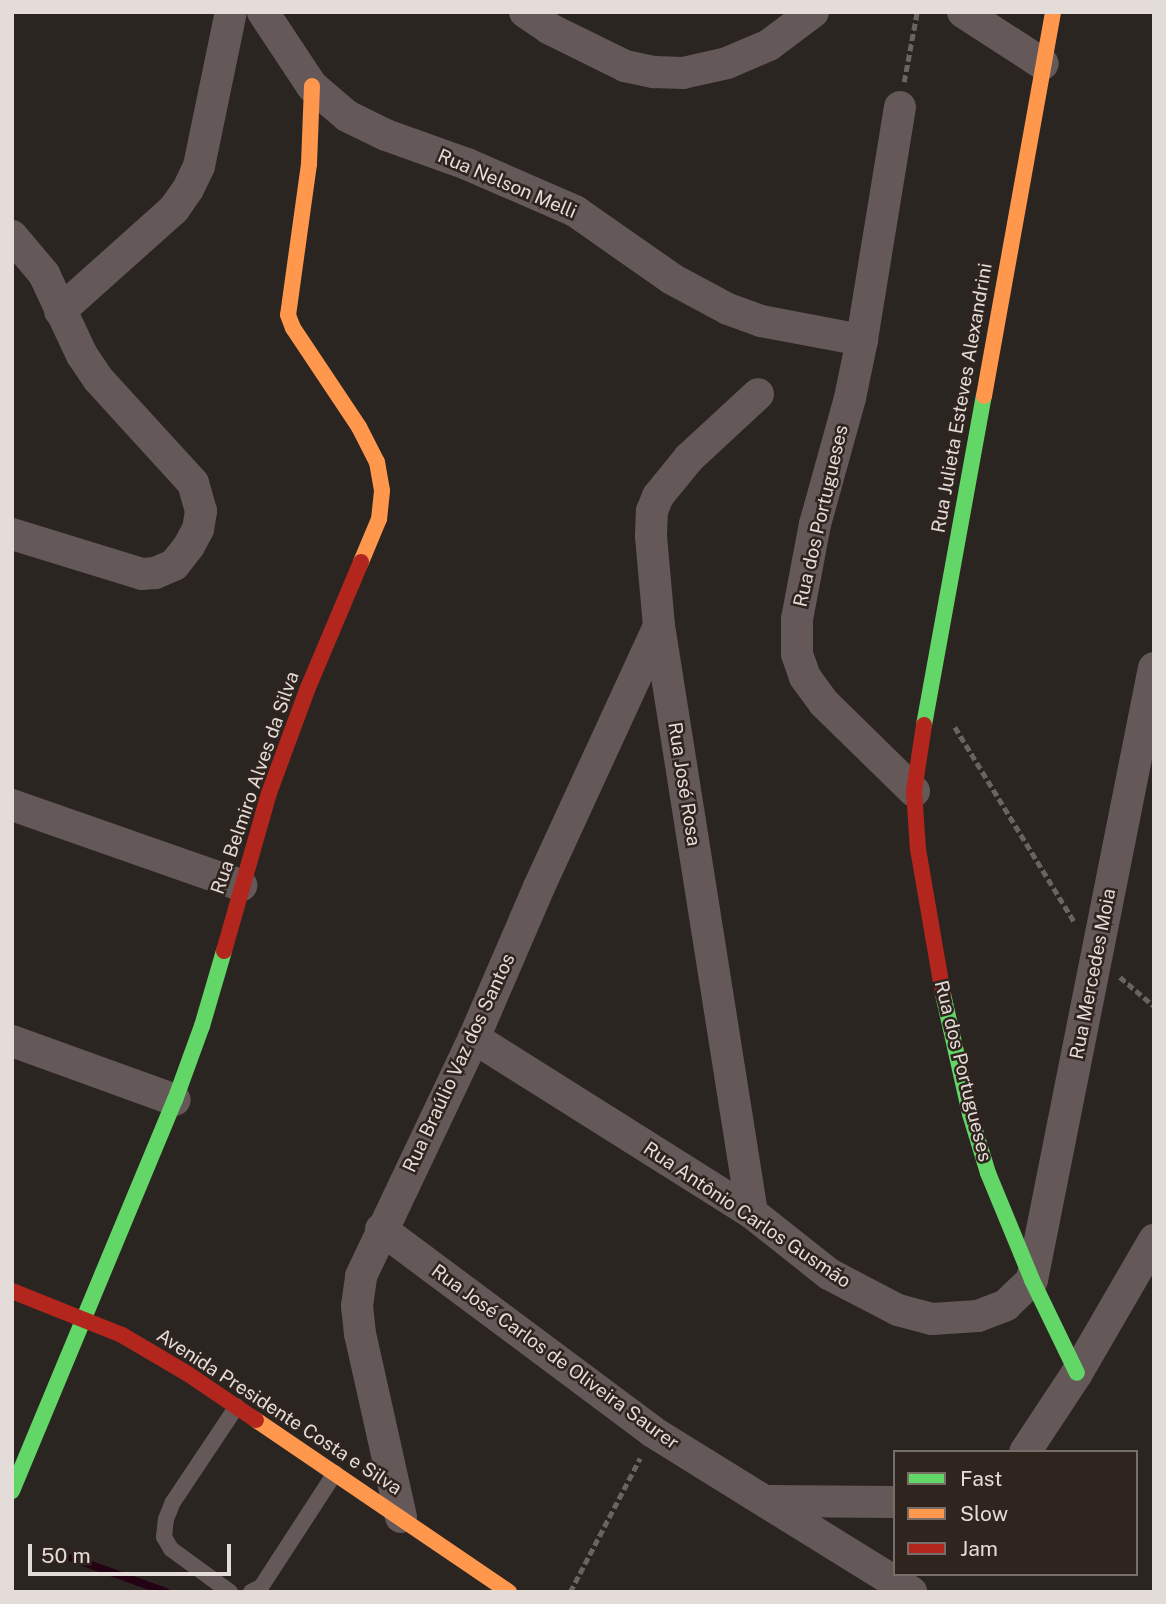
<!DOCTYPE html>
<html>
<head>
<meta charset="utf-8">
<style>
  body { margin:0 }
  #map { position:relative; width:1166px; height:1604px; overflow:hidden; background:#2b2522; font-family:"Public Sans",sans-serif }
  div>[style] { position:absolute }
  [style*='--x'] { left:calc(var(--x)*1px); top:calc(var(--y)*1px); width:calc(var(--w)*1px); rotate:calc(var(--a)*1deg) }
  .stream>* { height:8px; margin:-4px; padding:0 4px; transform-origin:4px; border-radius:4px; background:#230313 }
  .path>* { height:4.5px; margin-top:-2.25px; transform-origin:0; background:repeating-linear-gradient(90deg,#6c6261 0 7px,transparent 0 10.5px) }
  .lane>* { height:16px; margin:-8px; padding:0 8px; transform-origin:8px; border-radius:8px; background:#655858 }
  .street>* { height:32px; margin:-16px; padding:0 16px; transform-origin:16px; border-radius:16px; background:#655858 }
  .fast>* { height:16px; margin:-8px; padding:0 8px; transform-origin:8px; border-radius:8px; background:#63d668 }
  .slow>* { height:16px; margin:-8px; padding:0 8px; transform-origin:8px; border-radius:8px; background:#ff974d }
  .jam>* { height:16px; margin:-8px; padding:0 8px; transform-origin:8px; border-radius:8px; background:#b3261e }
  span { translate:-50% -50%; white-space:nowrap; text-align:center; line-height:1.15; -webkit-text-stroke:5px #2f241e; paint-order:stroke }
  .street-label { font-size:19px; color:#e4dcd8 }
  .frame { position:absolute; inset:0; border:14px solid #e4dcd8; pointer-events:none }
  .legend { position:absolute; left:893px; top:1450px; width:245px; height:126px; box-sizing:border-box; background:#2f241e; border:2px solid #776e68; margin:0; padding:9px 12px; list-style:none; font-size:21px; color:#e4dcd8 }
  .legend li { display:flex; align-items:center; gap:14px; height:35px }
  .legend b { width:35px; border:2px solid #776e68 }
  .scale { position:absolute; left:28px; top:1544px; width:203px; height:32px; box-sizing:border-box; border:4px solid #e4dcd8; border-top:0; padding-left:9px; font-size:21px; line-height:24px; white-space:nowrap; color:#e4dcd8; -webkit-text-stroke:5px #2f241e; paint-order:stroke }
</style>
</head>
<body>
<div id="map">
  <div class="stream">
    <i style="--x:72;--y:1558;--w:100;--a:19.9"></i>
  </div>
  <div class="path">
    <i style="--x:904;--y:82;--w:71;--a:-79.5"></i>
    <i style="--x:955;--y:727;--w:230;--a:58.5"></i>
    <i style="--x:1120;--y:977;--w:45;--a:40.5"></i>
    <i style="--x:570;--y:1592;--w:151;--a:-62.4"></i>
  </div>
  <div class="lane">
    <i style="--x:230;--y:1592;--w:73;--a:-143.9"></i>
    <i style="--x:171;--y:1549;--w:14;--a:-120"></i>
    <i style="--x:164;--y:1537;--w:18;--a:-84"></i>
    <i style="--x:166;--y:1519;--w:18;--a:-68"></i>
    <i style="--x:173;--y:1502;--w:115;--a:-56.3"></i>
    <i style="--x:251;--y:1592;--w:11;--a:-27"></i>
    <i style="--x:261;--y:1587;--w:136;--a:-57"></i>
  </div>
  <div class="street">
    <i style="--x:263;--y:12;--w:89;--a:56.5"></i>
    <i style="--x:312;--y:86;--w:46;--a:40.6"></i>
    <i style="--x:347;--y:116;--w:43;--a:26"></i>
    <i style="--x:386;--y:135;--w:86;--a:19.7"></i>
    <i style="--x:467;--y:164;--w:118;--a:23.5"></i>
    <i style="--x:575;--y:211;--w:118;--a:35"></i>
    <i style="--x:672;--y:279;--w:64;--a:28.2"></i>
    <i style="--x:728;--y:309;--w:35;--a:20"></i>
    <i style="--x:761;--y:321;--w:103;--a:10.7"></i>
    <i style="--x:525;--y:12;--w:30;--a:34"></i>
    <i style="--x:550;--y:29;--w:84;--a:26.3"></i>
    <i style="--x:625;--y:66;--w:30;--a:12"></i>
    <i style="--x:654;--y:72;--w:29;--a:2"></i>
    <i style="--x:683;--y:73;--w:45;--a:-12.8"></i>
    <i style="--x:727;--y:63;--w:46;--a:-23.2"></i>
    <i style="--x:769;--y:45;--w:55;--a:-36.9"></i>
    <i style="--x:963;--y:12;--w:95;--a:33"></i>
    <i style="--x:900;--y:107;--w:236;--a:99.3"></i>
    <i style="--x:862;--y:340;--w:59;--a:101.7"></i>
    <i style="--x:850;--y:398;--w:131;--a:105.5"></i>
    <i style="--x:815;--y:524;--w:97;--a:100.7"></i>
    <i style="--x:797;--y:619;--w:35;--a:90"></i>
    <i style="--x:797;--y:654;--w:24;--a:71"></i>
    <i style="--x:805;--y:677;--w:32;--a:54"></i>
    <i style="--x:824;--y:703;--w:126;--a:44.4"></i>
    <i style="--x:12;--y:236;--w:50;--a:49.9"></i>
    <i style="--x:44;--y:274;--w:89;--a:64.9"></i>
    <i style="--x:82;--y:355;--w:30;--a:56"></i>
    <i style="--x:99;--y:380;--w:139;--a:47.6"></i>
    <i style="--x:193;--y:483;--w:29;--a:74"></i>
    <i style="--x:201;--y:511;--w:18;--a:99"></i>
    <i style="--x:198;--y:529;--w:19;--a:118"></i>
    <i style="--x:189;--y:546;--w:24;--a:128"></i>
    <i style="--x:174;--y:565;--w:21;--a:157"></i>
    <i style="--x:155;--y:573;--w:13;--a:176"></i>
    <i style="--x:142;--y:574;--w:136;--a:-162.9"></i>
    <i style="--x:60;--y:311;--w:153;--a:-41.8"></i>
    <i style="--x:174;--y:209;--w:24;--a:-55"></i>
    <i style="--x:188;--y:189;--w:25;--a:-64"></i>
    <i style="--x:199;--y:166;--w:157;--a:-78.3"></i>
    <i style="--x:12;--y:805;--w:243;--a:19.3"></i>
    <i style="--x:474;--y:1038;--w:328;--a:32.2"></i>
    <i style="--x:752;--y:1213;--w:98;--a:38.4"></i>
    <i style="--x:829;--y:1274;--w:78;--a:27.6"></i>
    <i style="--x:898;--y:1310;--w:35;--a:15"></i>
    <i style="--x:932;--y:1319;--w:46;--a:-3.7"></i>
    <i style="--x:978;--y:1316;--w:30;--a:-21"></i>
    <i style="--x:1006;--y:1305;--w:36;--a:-44"></i>
    <i style="--x:1032;--y:1280;--w:624;--a:-78.73"></i>
    <i style="--x:12;--y:1041;--w:173;--a:19.9"></i>
    <i style="--x:752;--y:1213;--w:594;--a:-99"></i>
    <i style="--x:659;--y:626;--w:90;--a:-95.1"></i>
    <i style="--x:651;--y:536;--w:25;--a:-88"></i>
    <i style="--x:652;--y:511;--w:16;--a:-68"></i>
    <i style="--x:658;--y:496;--w:49;--a:-50.8"></i>
    <i style="--x:689;--y:458;--w:94;--a:-42.8"></i>
    <i style="--x:381;--y:1229;--w:339;--a:36.7"></i>
    <i style="--x:653;--y:1432;--w:304;--a:31.8"></i>
    <i style="--x:1025;--y:1452;--w:95;--a:-56.6"></i>
    <i style="--x:1077;--y:1373;--w:154;--a:-59.9"></i>
    <i style="--x:768;--y:1501;--w:127;--a:0.5"></i>
    <i style="--x:401;--y:1517;--w:188;--a:-102.6"></i>
    <i style="--x:360;--y:1334;--w:28;--a:-96"></i>
    <i style="--x:357;--y:1306;--w:30;--a:-82"></i>
    <i style="--x:361;--y:1276;--w:263;--a:-64.6"></i>
    <i style="--x:474;--y:1038;--w:164;--a:-66.7"></i>
    <i style="--x:539;--y:887;--w:287;--a:-65.3"></i>
  </div>
  <div class="fast">
    <i style="--x:924;--y:725;--w:334;--a:-79.7"></i>
    <i style="--x:943;--y:994;--w:123;--a:77.3"></i>
    <i style="--x:970;--y:1114;--w:62;--a:73"></i>
    <i style="--x:988;--y:1173;--w:116;--a:67.6"></i>
    <i style="--x:1032;--y:1280;--w:103;--a:64.2"></i>
    <i style="--x:12;--y:1491;--w:424;--a:-67.4"></i>
    <i style="--x:175;--y:1100;--w:79;--a:-70"></i>
    <i style="--x:202;--y:1026;--w:78;--a:-73.7"></i>
  </div>
  <div class="slow">
    <i style="--x:312;--y:86;--w:78;--a:92.2"></i>
    <i style="--x:309;--y:164;--w:152;--a:97.9"></i>
    <i style="--x:288;--y:315;--w:14;--a:69"></i>
    <i style="--x:293;--y:328;--w:119;--a:56.3"></i>
    <i style="--x:359;--y:427;--w:39;--a:63"></i>
    <i style="--x:377;--y:462;--w:29;--a:80"></i>
    <i style="--x:382;--y:491;--w:28;--a:96"></i>
    <i style="--x:379;--y:519;--w:47;--a:112.7"></i>
    <i style="--x:984;--y:396;--w:390;--a:-79.8"></i>
    <i style="--x:256;--y:1420;--w:306;--a:34.2"></i>
  </div>
  <div class="jam">
    <i style="--x:924;--y:725;--w:67;--a:98.6"></i>
    <i style="--x:914;--y:791;--w:58;--a:86.1"></i>
    <i style="--x:918;--y:849;--w:147;--a:80.2"></i>
    <i style="--x:224;--y:951;--w:164;--a:-74.1"></i>
    <i style="--x:269;--y:793;--w:110;--a:-69.7"></i>
    <i style="--x:307;--y:690;--w:139;--a:-67.1"></i>
    <i style="--x:12;--y:1291;--w:118;--a:21.8"></i>
    <i style="--x:122;--y:1335;--w:77;--a:30.6"></i>
    <i style="--x:188;--y:1374;--w:82;--a:34.1"></i>
  </div>
  <div class="street-label">
    <span style="left:507px;top:184px;rotate:23deg">Rua Nelson Melli</span>
    <span style="left:962px;top:398px;rotate:-80deg">Rua Julieta Esteves Alexandrini</span>
    <span style="left:821px;top:516px;rotate:-77deg">Rua dos Portugueses</span>
    <span style="left:255px;top:783px;rotate:-71deg">Rua Belmiro Alves da Silva</span>
    <span style="left:684px;top:784px;rotate:81deg">Rua José Rosa</span>
    <span style="left:1093px;top:974px;rotate:-79deg">Rua Mercedes Moia</span>
    <span style="left:459px;top:1063px;rotate:-65deg">Rua Braúlio Vaz dos Santos</span>
    <span style="left:963px;top:1071px;rotate:76deg">Rua dos Portugueses</span>
    <span style="left:747px;top:1215px;rotate:34deg">Rua Antônio Carlos Gusmão</span>
    <span style="left:555px;top:1357px;rotate:36deg">Rua José Carlos de Oliveira Saurer</span>
    <span style="left:279px;top:1412px;rotate:33deg">Avenida Presidente Costa e Silva</span>
  </div>
  <div class="frame"></div>
  <ul class="legend">
  <li><b style="height:9px;background:#63d668"></b>Fast</li>
  <li><b style="height:9px;background:#ff974d"></b>Slow</li>
  <li><b style="height:9px;background:#b3261e"></b>Jam</li>
  </ul>
  <div class="scale">50 m</div>
</div>
</body>
</html>
